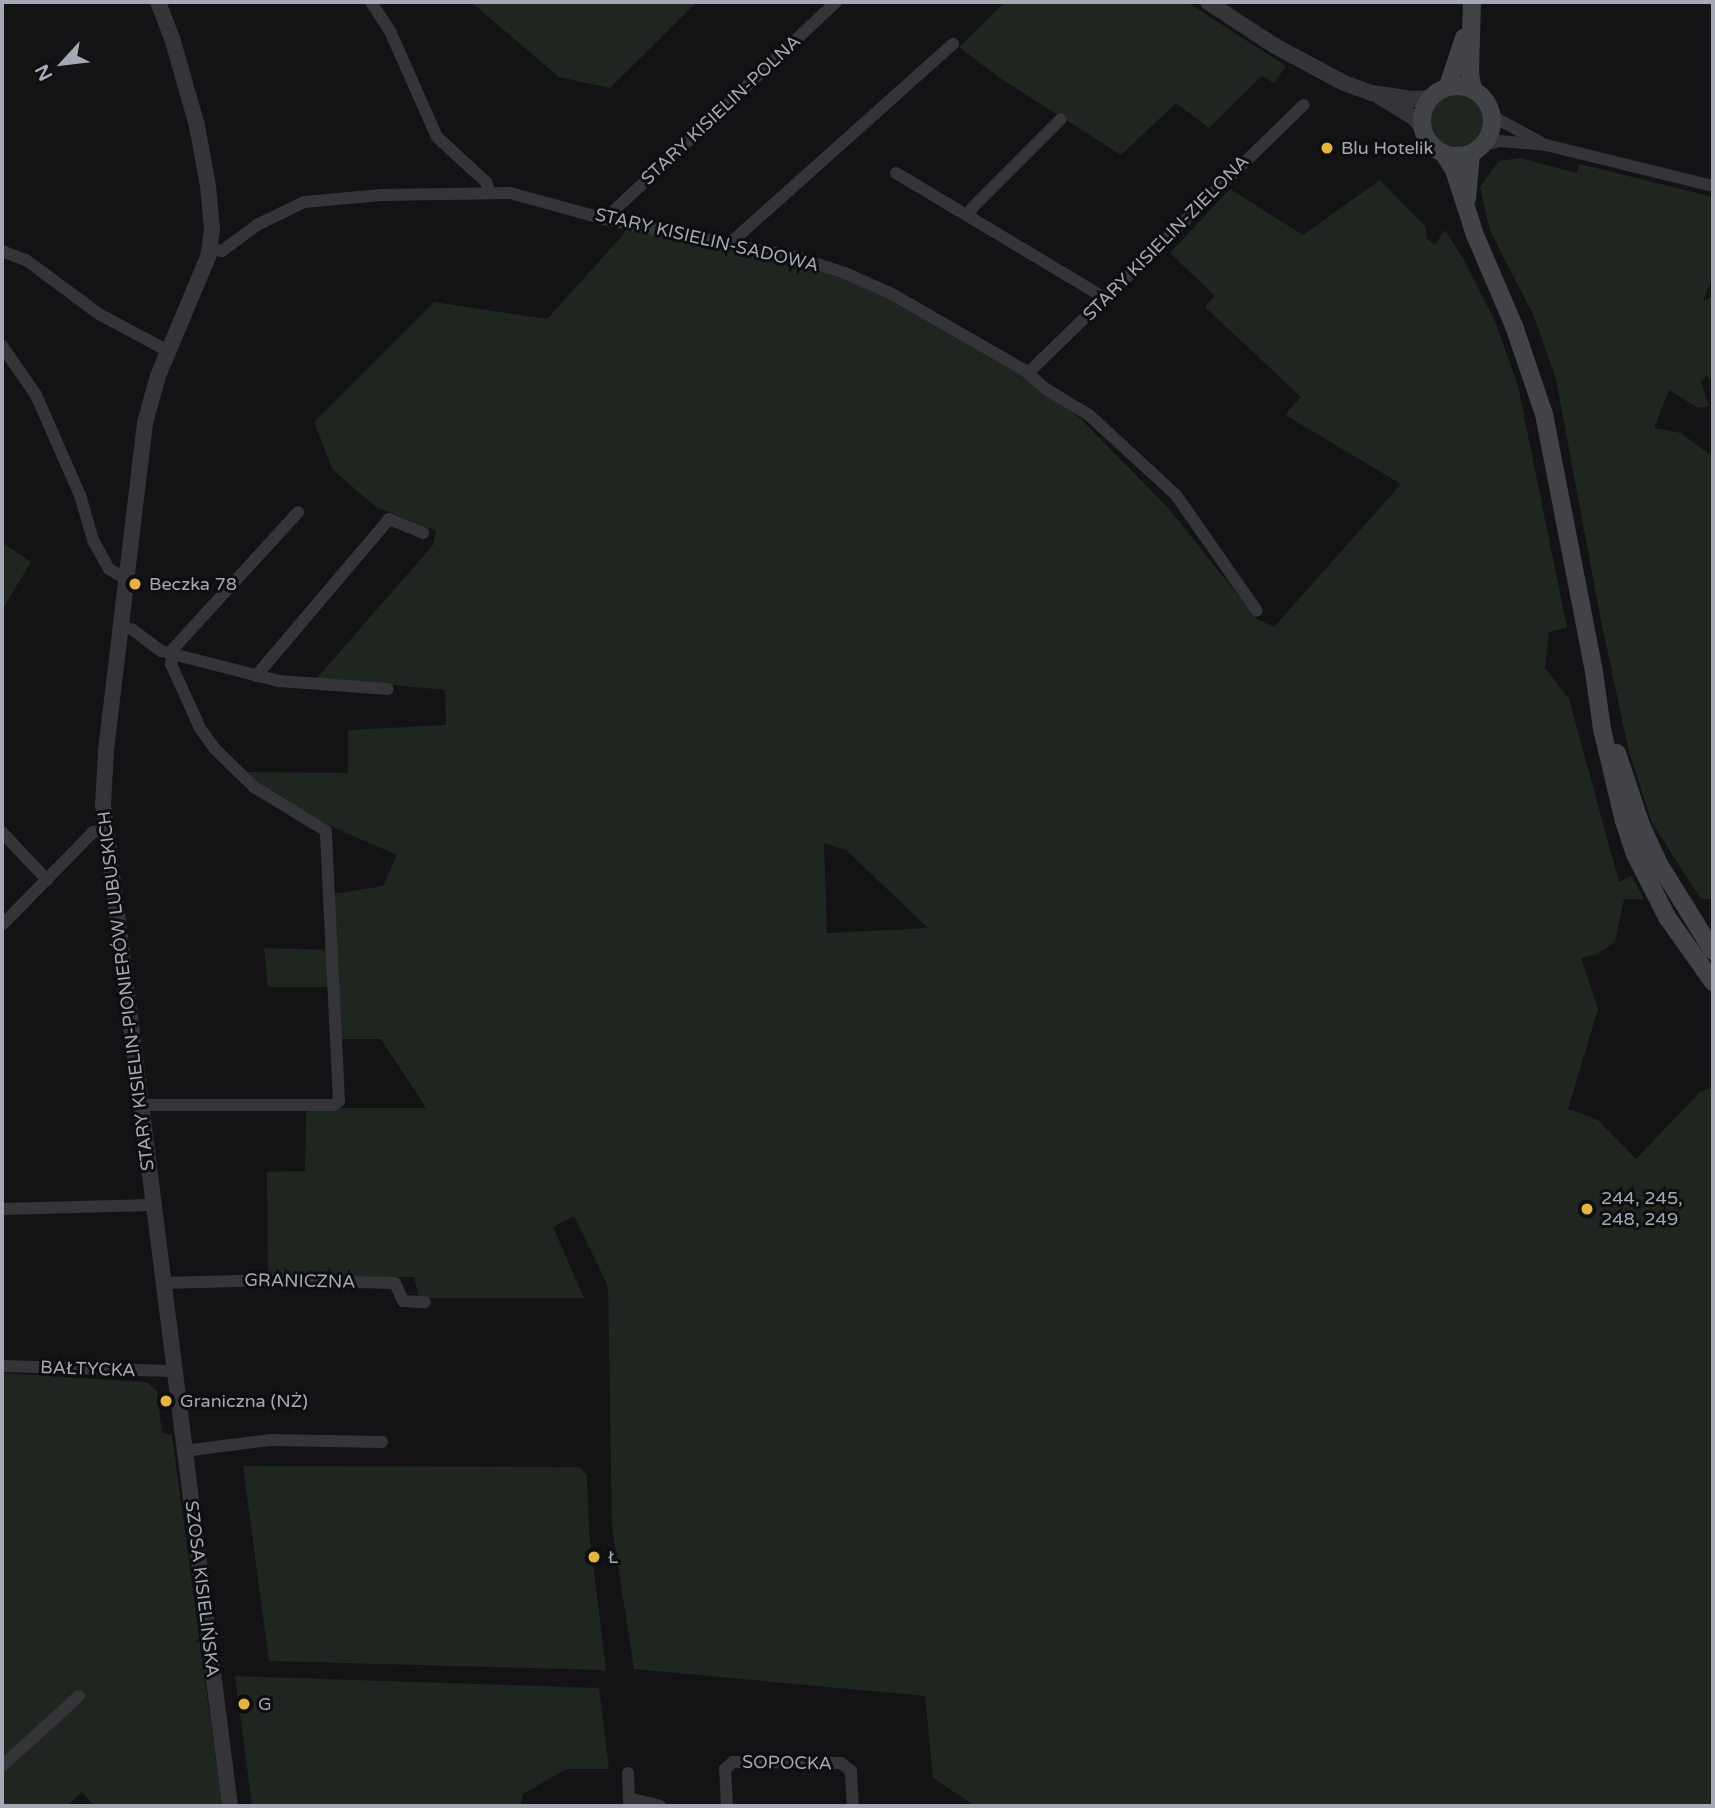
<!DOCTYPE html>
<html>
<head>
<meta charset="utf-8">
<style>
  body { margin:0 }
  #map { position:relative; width:1715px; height:1808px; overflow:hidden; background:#131214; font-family:"Varela Round",sans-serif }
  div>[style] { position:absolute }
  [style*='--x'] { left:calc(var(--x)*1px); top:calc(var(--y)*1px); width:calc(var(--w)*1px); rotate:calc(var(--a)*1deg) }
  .green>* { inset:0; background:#1f2620 }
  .round { border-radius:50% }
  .minor>* { height:12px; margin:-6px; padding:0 6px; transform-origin:6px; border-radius:6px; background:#343439 }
  .tertiary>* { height:16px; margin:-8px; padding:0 8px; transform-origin:8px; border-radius:8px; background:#343439 }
  .secondary>* { height:18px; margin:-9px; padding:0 9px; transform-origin:9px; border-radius:9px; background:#424348 }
  .secondary>.ring { margin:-9px; padding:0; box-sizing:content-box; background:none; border:18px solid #424348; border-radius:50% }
  .dots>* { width:19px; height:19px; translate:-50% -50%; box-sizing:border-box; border:4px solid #0e0d0f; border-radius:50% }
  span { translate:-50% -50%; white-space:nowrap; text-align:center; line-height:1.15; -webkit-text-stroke:6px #0e0d0f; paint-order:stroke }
  .street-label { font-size:18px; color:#a5a9b3 }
  .poi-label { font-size:18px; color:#a5a9b3 }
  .left { translate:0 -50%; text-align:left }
  .frame { position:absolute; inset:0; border:4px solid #a5a9b3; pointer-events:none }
  .north { position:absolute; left:28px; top:28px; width:70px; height:70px; -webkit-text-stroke:5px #0e0d0f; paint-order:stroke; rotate:243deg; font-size:19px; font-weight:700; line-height:28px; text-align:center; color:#a5a9b3 }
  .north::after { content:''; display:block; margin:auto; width:24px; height:32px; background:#a5a9b3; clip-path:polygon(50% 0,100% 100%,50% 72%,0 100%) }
</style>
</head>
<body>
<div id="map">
  <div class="green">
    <i style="clip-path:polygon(471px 2px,697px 2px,610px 88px,559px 77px)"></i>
    <i style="clip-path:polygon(1005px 2px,1187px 2px,1286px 66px,1274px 83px,1262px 76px,1209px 128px,1176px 103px,1121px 155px,1000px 78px,959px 47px)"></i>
    <i class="round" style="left:1428px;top:94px;width:56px;height:56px"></i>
    <i style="clip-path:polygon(1520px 158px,1577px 173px,1580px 164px,1713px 197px,1713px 275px,1703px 301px,1713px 296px,1713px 382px,1706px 376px,1701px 382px,1709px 406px,1698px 408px,1669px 390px,1654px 428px,1681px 433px,1713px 457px,1713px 899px,1701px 899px,1652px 823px,1629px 752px,1600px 616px,1556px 379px,1533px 314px,1490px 231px,1480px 187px,1499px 161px)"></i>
    <i style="clip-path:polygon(evenodd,1380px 180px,1425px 226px,1427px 239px,1435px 245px,1445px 230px,1464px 260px,1495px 321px,1518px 386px,1567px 628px,1549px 632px,1545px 668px,1569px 699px,1619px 882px,1632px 876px,1644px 899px,1624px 899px,1615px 942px,1597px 954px,1581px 958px,1598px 1009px,1568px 1109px,1598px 1120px,1636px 1159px,1700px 1092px,1713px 1087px,1713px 1806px,975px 1806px,933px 1778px,925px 1696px,634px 1669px,612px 1527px,608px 1286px,574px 1216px,553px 1227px,584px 1298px,419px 1298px,414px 1277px,268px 1277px,267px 1172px,305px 1171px,306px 1108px,426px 1108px,381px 1039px,339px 1039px,336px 987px,268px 987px,264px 948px,336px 950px,333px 894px,383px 886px,397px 855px,328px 825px,280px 799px,244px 772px,348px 773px,348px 730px,446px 725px,445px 690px,317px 678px,433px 545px,436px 531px,376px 507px,333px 470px,314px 422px,434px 302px,547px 319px,623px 235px,629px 224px,837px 267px,1026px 375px,1082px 420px,1170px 510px,1257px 619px,1274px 627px,1401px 484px,1285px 415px,1301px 397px,1205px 307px,1215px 296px,1170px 253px,1230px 189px,1303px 235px,1380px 180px,824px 843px,846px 850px,928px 928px,827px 933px,824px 843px)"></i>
    <i style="clip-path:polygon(2px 542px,31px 562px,2px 610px)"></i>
    <i style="clip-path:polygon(2px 1373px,146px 1382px,157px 1391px,162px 1433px,172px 1435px,222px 1806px,95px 1806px,82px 1792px,67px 1806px,2px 1806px)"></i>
    <i style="clip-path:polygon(243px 1466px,579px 1467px,587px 1475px,589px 1530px,606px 1670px,269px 1661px)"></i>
    <i style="clip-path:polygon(235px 1676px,599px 1688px,609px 1769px,566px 1769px,523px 1794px,521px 1806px,252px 1806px)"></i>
  </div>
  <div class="minor">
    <i style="--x:371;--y:2;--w:35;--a:57"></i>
    <i style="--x:390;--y:31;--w:116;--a:66.1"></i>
    <i style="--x:437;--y:137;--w:67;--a:42.6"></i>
    <i style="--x:486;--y:182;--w:12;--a:70"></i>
    <i style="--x:1492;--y:116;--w:55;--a:28.4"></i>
    <i style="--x:1483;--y:145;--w:17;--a:-13"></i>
    <i style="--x:1500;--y:141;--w:46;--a:5"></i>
    <i style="--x:1546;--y:145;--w:172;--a:13.8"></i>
    <i style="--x:896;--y:173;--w:244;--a:30.9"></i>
    <i style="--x:968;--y:216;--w:10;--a:-61"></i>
    <i style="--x:973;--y:207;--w:124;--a:-45"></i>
    <i style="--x:605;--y:219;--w:317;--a:-43.2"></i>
    <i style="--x:728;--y:245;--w:302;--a:-41.8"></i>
    <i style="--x:210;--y:248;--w:12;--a:14"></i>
    <i style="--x:222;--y:251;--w:44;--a:-36.6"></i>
    <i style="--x:257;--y:225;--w:52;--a:-26.1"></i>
    <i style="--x:304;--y:202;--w:78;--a:-5.1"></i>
    <i style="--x:382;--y:195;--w:128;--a:-0.9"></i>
    <i style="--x:510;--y:193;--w:98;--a:15.3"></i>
    <i style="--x:605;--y:219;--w:195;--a:11.3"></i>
    <i style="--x:796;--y:257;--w:52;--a:18.1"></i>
    <i style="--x:845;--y:273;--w:51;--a:24.1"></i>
    <i style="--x:892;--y:294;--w:152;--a:29.9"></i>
    <i style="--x:1024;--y:370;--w:29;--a:41"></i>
    <i style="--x:1046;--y:389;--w:50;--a:31.2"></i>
    <i style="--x:1089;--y:415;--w:118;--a:42.6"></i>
    <i style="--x:1176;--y:495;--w:141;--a:55.1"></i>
    <i style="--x:2;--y:251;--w:26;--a:21"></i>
    <i style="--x:26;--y:260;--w:91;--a:36.5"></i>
    <i style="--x:99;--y:314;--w:78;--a:28.2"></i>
    <i style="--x:2;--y:346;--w:60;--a:55.2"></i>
    <i style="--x:36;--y:395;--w:109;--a:66.3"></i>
    <i style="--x:80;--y:495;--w:47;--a:73.9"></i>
    <i style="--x:93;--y:540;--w:33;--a:61"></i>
    <i style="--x:109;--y:569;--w:20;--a:30"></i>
    <i style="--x:1029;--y:372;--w:383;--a:-44.2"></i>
    <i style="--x:120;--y:626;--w:14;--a:17"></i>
    <i style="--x:133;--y:630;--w:35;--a:37"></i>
    <i style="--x:161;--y:651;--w:122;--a:14.3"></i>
    <i style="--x:279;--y:681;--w:109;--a:4.2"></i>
    <i style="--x:256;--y:676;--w:206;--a:-49.7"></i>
    <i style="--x:389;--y:519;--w:37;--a:22"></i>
    <i style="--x:2;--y:832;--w:66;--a:46.8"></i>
    <i style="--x:2;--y:925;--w:130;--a:-45.6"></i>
    <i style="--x:93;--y:832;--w:12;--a:-9"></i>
    <i style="--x:139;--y:1105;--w:195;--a:0"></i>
    <i style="--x:334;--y:1105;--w:6;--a:-39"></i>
    <i style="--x:339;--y:1101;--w:270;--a:-92.8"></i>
    <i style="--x:326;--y:831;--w:84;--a:-148.6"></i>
    <i style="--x:254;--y:787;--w:54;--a:-135.7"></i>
    <i style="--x:215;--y:749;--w:26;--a:-126"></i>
    <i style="--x:200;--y:728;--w:70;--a:-114.4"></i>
    <i style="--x:171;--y:664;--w:16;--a:-79"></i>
    <i style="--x:174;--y:648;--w:184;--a:-47.6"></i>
    <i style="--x:2;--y:1209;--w:150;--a:-1.5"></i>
    <i style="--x:163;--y:1283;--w:105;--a:-1.6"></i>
    <i style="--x:268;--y:1280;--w:127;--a:1.4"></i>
    <i style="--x:395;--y:1283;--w:20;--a:66"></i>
    <i style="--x:403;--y:1301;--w:22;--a:3"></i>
    <i style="--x:2;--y:1366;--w:171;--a:1.7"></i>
    <i style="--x:184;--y:1451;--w:87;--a:-7.3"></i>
    <i style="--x:270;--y:1440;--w:112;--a:1"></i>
    <i style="--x:2;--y:1766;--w:104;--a:-42.3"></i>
    <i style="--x:628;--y:1773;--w:33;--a:88"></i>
    <i style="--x:629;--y:1798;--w:32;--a:14"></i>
    <i style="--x:727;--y:1806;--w:37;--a:-93"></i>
    <i style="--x:725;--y:1769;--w:11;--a:-41"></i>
    <i style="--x:733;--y:1762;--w:108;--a:0.5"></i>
    <i style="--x:841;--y:1763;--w:13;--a:39"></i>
    <i style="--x:851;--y:1771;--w:35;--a:87"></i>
  </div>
  <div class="tertiary">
    <i style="--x:158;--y:2;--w:39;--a:69"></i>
    <i style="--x:172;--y:38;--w:91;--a:74.1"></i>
    <i style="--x:197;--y:126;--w:61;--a:79.6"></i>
    <i style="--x:208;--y:186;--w:44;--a:84.8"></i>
    <i style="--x:212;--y:230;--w:27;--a:98"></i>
    <i style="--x:208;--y:257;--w:129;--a:112.8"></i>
    <i style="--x:158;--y:376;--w:49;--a:105.5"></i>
    <i style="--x:145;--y:423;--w:331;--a:96.8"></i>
    <i style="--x:106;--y:752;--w:52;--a:93.3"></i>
    <i style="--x:103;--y:804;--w:1010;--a:82.78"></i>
    <i style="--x:1208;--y:2;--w:80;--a:33.3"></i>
    <i style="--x:1275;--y:46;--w:78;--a:28.2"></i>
    <i style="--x:1344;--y:83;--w:30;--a:20"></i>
    <i style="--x:1372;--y:93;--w:40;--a:8.5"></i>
    <i style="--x:1412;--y:99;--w:19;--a:-3"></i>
    <i style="--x:1380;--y:97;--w:39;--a:31"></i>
    <i style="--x:1413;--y:117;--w:14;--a:45"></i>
  </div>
  <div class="secondary">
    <i style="--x:1472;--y:2;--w:71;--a:91.6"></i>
    <i style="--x:1470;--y:73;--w:17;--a:80"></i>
    <i style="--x:1448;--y:86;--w:51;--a:-71.6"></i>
    <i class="ring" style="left:1422px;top:86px;width:52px;height:52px"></i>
    <i style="--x:1444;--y:154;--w:19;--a:58"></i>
    <i style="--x:1454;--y:170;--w:68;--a:72.1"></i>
    <i style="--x:1475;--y:235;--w:99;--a:66.8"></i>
    <i style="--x:1514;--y:326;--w:93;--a:71.2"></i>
    <i style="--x:1544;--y:414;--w:263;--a:79"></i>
    <i style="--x:1594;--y:672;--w:58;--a:82"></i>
    <i style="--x:1602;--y:729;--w:95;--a:76.6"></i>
    <i style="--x:1624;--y:821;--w:35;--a:72"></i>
    <i style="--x:1635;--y:854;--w:71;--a:63.1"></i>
    <i style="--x:1667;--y:917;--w:80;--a:54.7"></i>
    <i style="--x:1467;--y:199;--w:45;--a:-84.9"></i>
    <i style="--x:1617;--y:753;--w:76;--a:71.6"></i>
    <i style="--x:1641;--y:825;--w:43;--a:65.2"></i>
    <i style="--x:1659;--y:864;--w:102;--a:58.2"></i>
  </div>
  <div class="dots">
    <i style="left:1327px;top:148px;background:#e5b539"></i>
    <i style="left:135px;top:584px;background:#e5b539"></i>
    <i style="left:1587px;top:1209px;background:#e5b539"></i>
    <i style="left:166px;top:1401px;background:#e5b539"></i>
    <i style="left:594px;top:1557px;background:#e5b539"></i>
    <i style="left:244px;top:1704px;background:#e5b539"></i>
  </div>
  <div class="street-label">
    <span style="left:721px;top:110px;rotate:-43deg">STARY KISIELIN-POLNA</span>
    <span style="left:1166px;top:238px;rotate:-45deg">STARY KISIELIN-ZIELONA</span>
    <span style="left:707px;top:240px;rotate:13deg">STARY KISIELIN-SADOWA</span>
    <span style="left:126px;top:991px;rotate:-97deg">STARY KISIELIN-PIONIERÓW LUBUSKICH</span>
    <span style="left:300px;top:1281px;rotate:1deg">GRANICZNA</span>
    <span style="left:88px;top:1369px;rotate:2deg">BAŁTYCKA</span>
    <span style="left:202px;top:1589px;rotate:83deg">SZOSA KISIELIŃSKA</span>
    <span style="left:787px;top:1763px;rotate:1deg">SOPOCKA</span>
  </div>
  <div class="poi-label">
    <span class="left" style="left:1341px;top:148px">Blu Hotelik</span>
    <span class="left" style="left:149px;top:584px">Beczka 78</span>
    <span class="left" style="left:1601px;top:1209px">244, 245,<br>248, 249</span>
    <span class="left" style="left:180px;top:1401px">Graniczna (NŻ)</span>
    <span class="left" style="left:608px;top:1557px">Ł</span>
    <span class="left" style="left:258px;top:1704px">G</span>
  </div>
  <div class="frame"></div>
  <div class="north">N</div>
</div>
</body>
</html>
